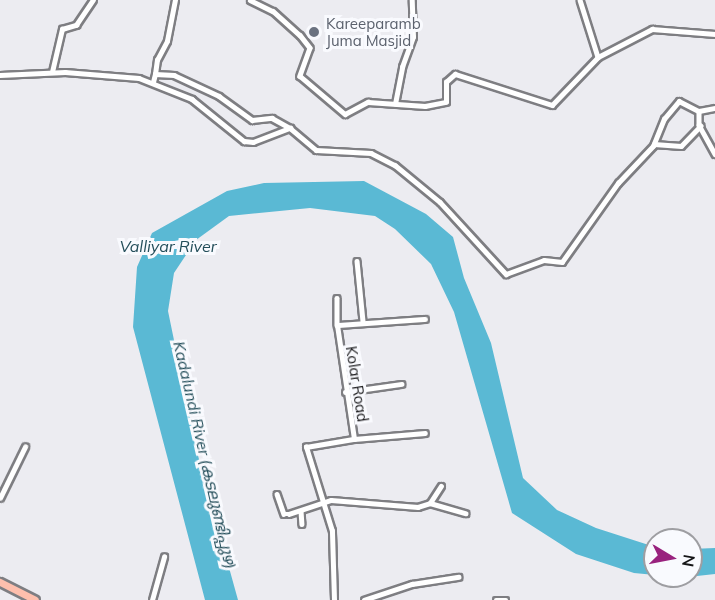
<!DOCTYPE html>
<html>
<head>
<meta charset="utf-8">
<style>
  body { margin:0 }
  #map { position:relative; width:715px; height:600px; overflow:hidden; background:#ececf1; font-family:Mulish,"Noto Sans Malayalam",sans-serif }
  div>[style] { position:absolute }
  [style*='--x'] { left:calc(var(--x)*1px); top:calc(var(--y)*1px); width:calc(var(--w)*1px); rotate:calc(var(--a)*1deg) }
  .water>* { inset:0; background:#5ab9d4 }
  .roads { filter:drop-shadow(2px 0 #7e7e82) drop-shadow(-2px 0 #7e7e82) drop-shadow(0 2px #7e7e82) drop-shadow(0 -2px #7e7e82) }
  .minor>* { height:4.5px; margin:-2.25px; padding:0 2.25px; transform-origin:2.25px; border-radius:2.25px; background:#fff }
  .primary>* { height:7px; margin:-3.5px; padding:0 3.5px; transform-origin:3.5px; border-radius:3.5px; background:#febfad }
  .dots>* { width:16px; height:16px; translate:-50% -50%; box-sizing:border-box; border:3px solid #f9fafe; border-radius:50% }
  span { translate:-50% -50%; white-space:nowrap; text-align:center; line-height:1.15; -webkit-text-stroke:6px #f9fafe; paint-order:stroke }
  .worship-label { font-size:15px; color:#5b616d }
  .left { translate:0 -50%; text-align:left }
  .street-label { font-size:15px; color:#151517 }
  .water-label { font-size:16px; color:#244e5a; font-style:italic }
  .north { position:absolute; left:643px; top:528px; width:60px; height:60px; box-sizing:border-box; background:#f9fafe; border:2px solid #9e9ea2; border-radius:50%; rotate:100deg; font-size:16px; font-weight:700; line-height:24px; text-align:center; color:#151517 }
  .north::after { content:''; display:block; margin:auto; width:21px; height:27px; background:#99227e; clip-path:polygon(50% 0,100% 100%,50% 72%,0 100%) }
</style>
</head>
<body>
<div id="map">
  <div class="water">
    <i style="clip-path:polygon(364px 181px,426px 214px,453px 237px,464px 278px,491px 343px,523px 478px,557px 510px,596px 528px,655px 547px,655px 575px,634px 573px,576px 554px,512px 513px,454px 312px,431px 264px,395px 229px,375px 216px,310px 208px,229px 216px,196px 240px,174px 273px,168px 311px,197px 452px,238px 600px,205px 600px,133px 327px,137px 267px,152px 233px,227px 191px,264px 183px)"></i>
    <i style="clip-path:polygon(715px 548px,715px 574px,679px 578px,661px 576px,691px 576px,691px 549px)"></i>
  </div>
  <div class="roads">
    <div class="minor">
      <i style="--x:250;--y:0;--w:25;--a:26"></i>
      <i style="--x:273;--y:11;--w:36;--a:42"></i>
      <i style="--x:300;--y:35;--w:16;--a:52"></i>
      <i style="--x:310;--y:48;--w:30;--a:110"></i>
      <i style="--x:300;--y:76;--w:59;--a:40.2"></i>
      <i style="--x:345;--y:114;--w:26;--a:-28"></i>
      <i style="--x:368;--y:102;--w:57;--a:4"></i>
      <i style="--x:425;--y:106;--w:21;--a:-11"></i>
      <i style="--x:446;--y:102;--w:20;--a:-90"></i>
      <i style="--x:446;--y:82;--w:12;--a:-42"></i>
      <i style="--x:455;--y:74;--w:102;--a:17.7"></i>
      <i style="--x:552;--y:105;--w:66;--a:-46.2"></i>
      <i style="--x:598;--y:57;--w:61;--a:-27.4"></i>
      <i style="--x:652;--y:29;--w:63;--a:4.5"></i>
      <i style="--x:580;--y:0;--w:60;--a:72.5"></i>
      <i style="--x:52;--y:72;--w:44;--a:-76.9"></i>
      <i style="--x:62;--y:29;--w:15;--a:-16"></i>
      <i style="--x:76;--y:25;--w:30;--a:-56"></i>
      <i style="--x:155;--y:74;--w:14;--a:-82"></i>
      <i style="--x:157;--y:60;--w:21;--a:-62"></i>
      <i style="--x:167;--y:41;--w:42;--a:-79"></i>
      <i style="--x:0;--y:75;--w:65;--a:-2.6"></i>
      <i style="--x:65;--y:72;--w:74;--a:4.6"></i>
      <i style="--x:139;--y:78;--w:57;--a:21.6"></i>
      <i style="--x:192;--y:99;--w:67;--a:38.9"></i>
      <i style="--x:244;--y:141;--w:9;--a:6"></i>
      <i style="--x:253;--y:142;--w:40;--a:-21"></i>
      <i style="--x:290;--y:128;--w:34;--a:40"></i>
      <i style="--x:316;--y:150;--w:55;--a:3.1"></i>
      <i style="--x:371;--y:153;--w:27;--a:27"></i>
      <i style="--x:395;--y:165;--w:58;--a:39.4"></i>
      <i style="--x:440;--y:202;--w:98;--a:47.5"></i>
      <i style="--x:506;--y:274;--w:40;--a:-20.2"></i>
      <i style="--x:544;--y:260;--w:18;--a:6"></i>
      <i style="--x:562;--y:262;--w:97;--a:-54.7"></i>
      <i style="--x:618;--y:183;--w:51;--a:-46.6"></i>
      <i style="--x:653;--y:146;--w:29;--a:-68"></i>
      <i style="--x:664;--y:119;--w:23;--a:-50"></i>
      <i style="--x:679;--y:101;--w:22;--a:27"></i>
      <i style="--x:153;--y:82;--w:8;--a:-76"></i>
      <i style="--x:155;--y:74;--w:19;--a:3"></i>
      <i style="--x:174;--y:75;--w:50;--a:25"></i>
      <i style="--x:219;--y:96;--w:41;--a:36"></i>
      <i style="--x:252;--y:120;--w:20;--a:-6"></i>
      <i style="--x:272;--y:118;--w:21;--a:29"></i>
      <i style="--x:395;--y:104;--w:38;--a:-79"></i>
      <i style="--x:402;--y:67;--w:32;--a:-70"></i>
      <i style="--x:413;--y:37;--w:37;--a:-92"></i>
      <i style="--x:699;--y:111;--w:14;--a:90"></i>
      <i style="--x:699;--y:125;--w:33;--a:61"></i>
      <i style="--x:699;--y:111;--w:16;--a:-11"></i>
      <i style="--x:654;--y:144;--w:27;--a:4"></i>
      <i style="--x:681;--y:146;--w:28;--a:-46"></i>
      <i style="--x:357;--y:261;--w:60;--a:84.3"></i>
      <i style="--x:337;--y:298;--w:27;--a:90"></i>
      <i style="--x:345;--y:392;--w:57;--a:-8.1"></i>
      <i style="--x:354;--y:439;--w:71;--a:-4.8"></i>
      <i style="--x:277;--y:494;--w:21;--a:71"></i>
      <i style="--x:284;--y:514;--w:5;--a:0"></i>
      <i style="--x:289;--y:514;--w:44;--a:-18.4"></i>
      <i style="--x:331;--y:500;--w:87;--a:4.6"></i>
      <i style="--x:418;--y:507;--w:13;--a:-18"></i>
      <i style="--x:430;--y:503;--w:20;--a:-57"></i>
      <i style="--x:0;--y:498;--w:57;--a:-63.9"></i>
      <i style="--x:430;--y:503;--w:37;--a:16"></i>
      <i style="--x:301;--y:511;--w:13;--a:86"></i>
      <i style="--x:152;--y:600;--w:45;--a:-74.4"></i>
      <i style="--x:334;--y:600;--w:69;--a:-91.7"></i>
      <i style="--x:332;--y:531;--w:88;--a:-107.2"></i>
      <i style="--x:306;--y:447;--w:49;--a:-9.5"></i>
      <i style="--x:354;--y:439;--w:115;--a:-98.5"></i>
      <i style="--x:337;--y:325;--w:88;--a:-3.9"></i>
      <i style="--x:364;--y:600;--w:51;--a:-18.4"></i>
      <i style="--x:412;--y:584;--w:47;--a:-8.7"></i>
      <i style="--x:496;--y:600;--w:10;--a:0"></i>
    </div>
    <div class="primary">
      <i style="--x:0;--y:582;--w:39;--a:27"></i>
    </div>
  </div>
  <div class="dots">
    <i style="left:314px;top:32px;background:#6b7280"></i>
  </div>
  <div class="worship-label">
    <span class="left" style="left:326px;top:32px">Kareeparamb<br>Juma Masjid</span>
  </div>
  <div class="street-label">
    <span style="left:357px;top:384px;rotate:81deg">Kolar Road</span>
  </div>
  <div class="water-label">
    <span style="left:168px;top:246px">Valliyar River</span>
    <span style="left:205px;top:455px;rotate:77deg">Kadalundi River (കടലുണ്ടിപ്പുഴ)</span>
  </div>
  <div class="north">N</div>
</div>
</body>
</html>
